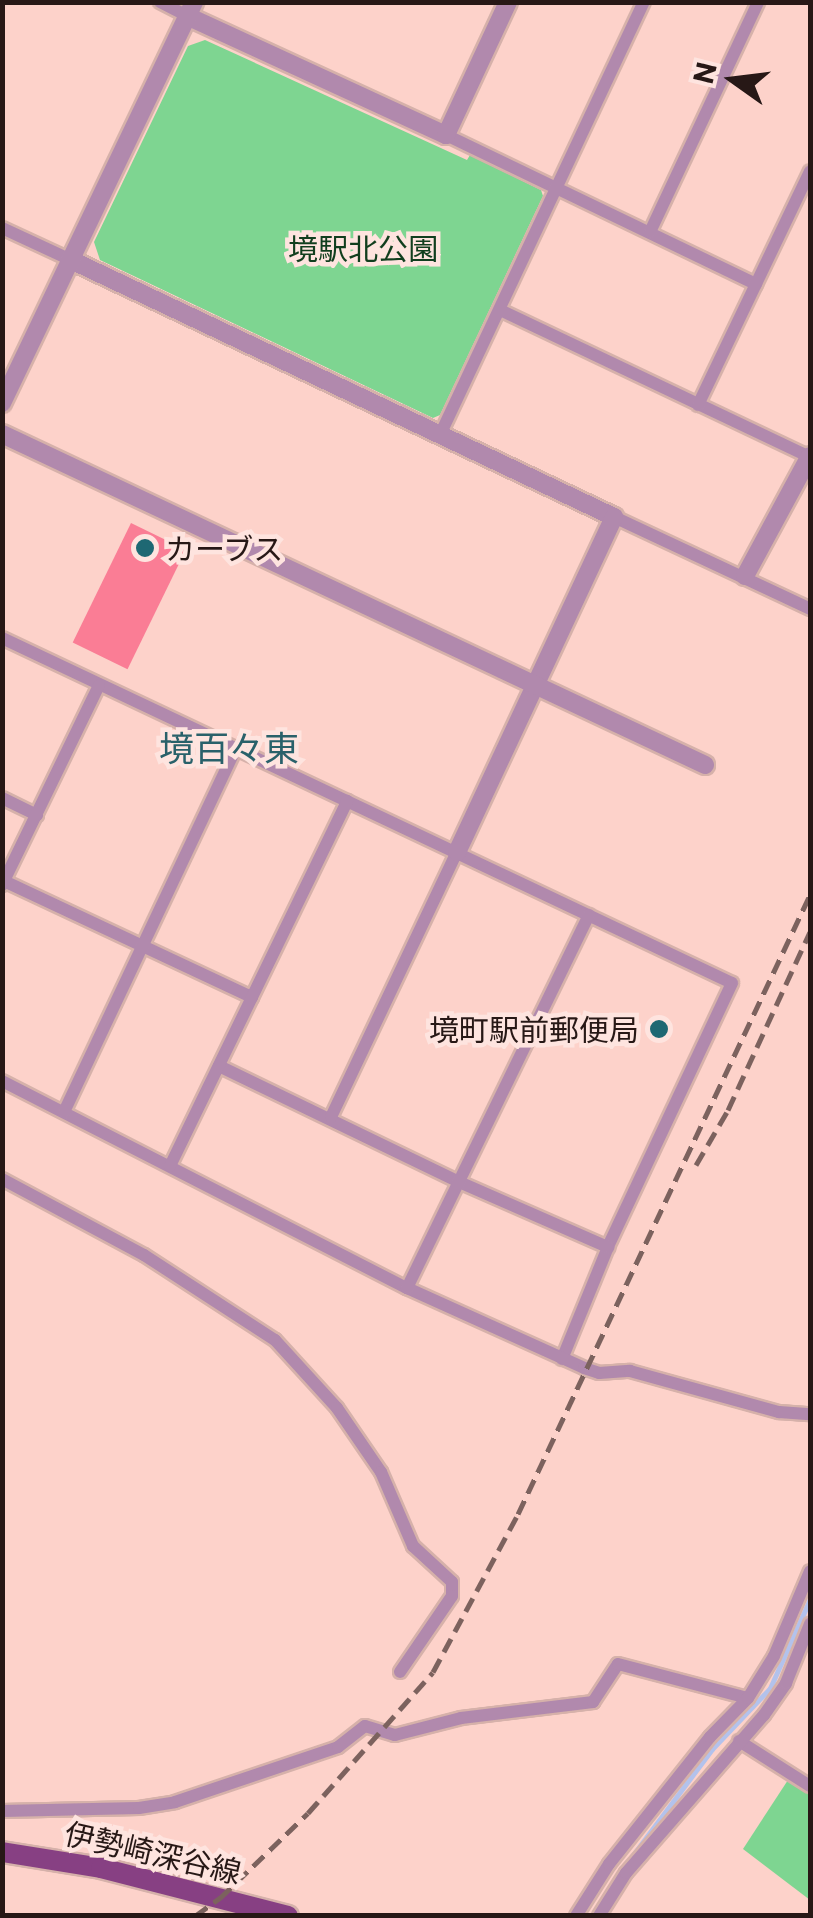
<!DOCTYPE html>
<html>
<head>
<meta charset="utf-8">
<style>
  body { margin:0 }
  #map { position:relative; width:813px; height:1918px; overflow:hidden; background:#fdd2ca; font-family:Commissioner,"Noto Sans JP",sans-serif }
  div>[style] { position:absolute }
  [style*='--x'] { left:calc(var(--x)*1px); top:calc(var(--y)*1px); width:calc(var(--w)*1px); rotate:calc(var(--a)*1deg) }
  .green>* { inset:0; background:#7ed591 }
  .stream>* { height:5px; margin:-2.5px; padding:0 2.5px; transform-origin:2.5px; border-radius:2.5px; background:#b3c2ec }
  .building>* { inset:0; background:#fa7d95; transform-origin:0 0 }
  .roads { filter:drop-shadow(2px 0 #d6b1aa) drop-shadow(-2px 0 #d6b1aa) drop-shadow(0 2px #d6b1aa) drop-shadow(0 -2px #d6b1aa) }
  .minor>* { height:12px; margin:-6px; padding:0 6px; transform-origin:6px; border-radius:6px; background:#b189ad }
  .tertiary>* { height:18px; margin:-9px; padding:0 9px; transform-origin:9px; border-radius:9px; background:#b189ad }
  .primary>* { height:20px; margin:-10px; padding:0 10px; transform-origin:10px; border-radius:10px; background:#874083 }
  .rail>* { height:5px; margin-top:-2.5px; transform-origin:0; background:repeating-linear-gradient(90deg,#7c625e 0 15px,transparent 0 23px) }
  .dots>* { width:28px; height:28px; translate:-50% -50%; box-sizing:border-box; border:5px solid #fee4df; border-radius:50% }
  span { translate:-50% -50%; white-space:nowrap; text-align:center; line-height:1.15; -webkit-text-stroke:9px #fee4df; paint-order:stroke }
  .park-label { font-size:30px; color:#113e1e }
  .poi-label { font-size:30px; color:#271816 }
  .left { translate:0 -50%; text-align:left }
  .right { translate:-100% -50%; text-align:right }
  .street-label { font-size:30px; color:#271816 }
  .quarter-label { font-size:35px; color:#29616a }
  .frame { position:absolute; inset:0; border:5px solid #271816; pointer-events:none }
  .north { position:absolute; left:683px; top:30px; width:100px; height:100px; -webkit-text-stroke:8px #fee4df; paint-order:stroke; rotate:284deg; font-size:28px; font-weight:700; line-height:40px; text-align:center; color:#271816 }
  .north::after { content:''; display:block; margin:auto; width:35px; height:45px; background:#271816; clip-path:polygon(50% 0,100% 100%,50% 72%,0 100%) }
</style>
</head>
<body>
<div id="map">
  <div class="green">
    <i style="clip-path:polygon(205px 40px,467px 160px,470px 155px,541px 190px,543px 196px,440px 415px,433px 418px,100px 260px,94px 242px,188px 46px)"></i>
    <i style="clip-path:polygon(788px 1780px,810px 1794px,810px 1900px,743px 1849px)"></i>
  </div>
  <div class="stream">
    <i style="--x:627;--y:1863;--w:142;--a:-53.3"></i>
    <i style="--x:712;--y:1749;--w:84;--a:-46.4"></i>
    <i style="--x:770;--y:1688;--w:98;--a:-65.8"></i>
    <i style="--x:592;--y:1916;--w:38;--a:-58"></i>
  </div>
  <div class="building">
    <i style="left:131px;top:523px;width:61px;height:133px;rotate:26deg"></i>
  </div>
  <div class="roads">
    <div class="minor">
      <i style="--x:160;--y:2;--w:30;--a:27"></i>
      <i style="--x:446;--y:135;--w:344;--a:25.7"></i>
      <i style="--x:2;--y:228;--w:76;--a:24.9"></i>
      <i style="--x:650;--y:232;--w:254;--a:-64.8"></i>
      <i style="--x:500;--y:310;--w:343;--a:25.4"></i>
      <i style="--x:698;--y:405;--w:259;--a:-64.4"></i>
      <i style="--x:440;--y:435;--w:479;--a:-64.8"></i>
      <i style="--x:614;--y:517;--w:217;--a:25.1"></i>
      <i style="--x:2;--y:638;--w:807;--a:25.3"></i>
      <i style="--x:732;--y:983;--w:292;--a:115.2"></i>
      <i style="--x:608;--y:1247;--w:121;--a:112.3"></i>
      <i style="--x:2;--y:798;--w:39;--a:26"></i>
      <i style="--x:4;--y:881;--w:274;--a:25.1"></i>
      <i style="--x:2;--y:885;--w:222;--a:-64.1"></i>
      <i style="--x:219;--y:1066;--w:267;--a:25.8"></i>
      <i style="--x:459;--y:1182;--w:163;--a:23.6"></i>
      <i style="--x:2;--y:1081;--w:455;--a:27.1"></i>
      <i style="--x:407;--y:1288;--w:194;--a:24.3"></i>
      <i style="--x:584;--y:1368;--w:16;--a:18"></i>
      <i style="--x:599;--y:1373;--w:31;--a:-4"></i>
      <i style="--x:630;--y:1371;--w:155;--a:15.4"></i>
      <i style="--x:779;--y:1412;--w:31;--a:4"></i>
      <i style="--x:64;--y:1112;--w:403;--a:-64.7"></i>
      <i style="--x:331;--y:1117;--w:293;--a:-64.6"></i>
      <i style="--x:170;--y:1166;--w:406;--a:-64.1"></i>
      <i style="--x:2;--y:1179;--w:161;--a:28.2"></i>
      <i style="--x:144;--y:1255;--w:156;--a:33"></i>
      <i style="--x:275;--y:1340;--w:92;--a:47.6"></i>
      <i style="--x:337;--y:1408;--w:78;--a:55.5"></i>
      <i style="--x:381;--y:1472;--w:81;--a:66.6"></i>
      <i style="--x:413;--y:1546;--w:53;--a:42.7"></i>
      <i style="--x:452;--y:1582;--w:14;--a:90"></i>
      <i style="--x:452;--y:1596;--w:92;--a:124.4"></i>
      <i style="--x:407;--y:1288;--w:415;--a:-64"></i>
      <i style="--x:739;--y:1741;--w:84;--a:32.4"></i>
      <i style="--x:2;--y:1811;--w:137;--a:-1.3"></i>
      <i style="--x:139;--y:1808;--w:36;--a:-9"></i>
      <i style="--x:175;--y:1802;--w:172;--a:-18.6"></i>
      <i style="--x:338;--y:1747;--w:34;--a:-38"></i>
      <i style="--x:365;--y:1726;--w:31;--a:17"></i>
      <i style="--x:395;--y:1735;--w:68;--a:-14.4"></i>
      <i style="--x:461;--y:1718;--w:133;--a:-6.9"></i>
      <i style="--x:593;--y:1702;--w:45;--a:-56.7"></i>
      <i style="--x:618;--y:1664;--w:134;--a:14.7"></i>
      <i style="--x:576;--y:1916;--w:62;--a:-57.6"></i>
      <i style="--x:609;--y:1864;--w:162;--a:-51.5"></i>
      <i style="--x:710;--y:1737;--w:54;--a:-45.7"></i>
      <i style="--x:748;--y:1698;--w:49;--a:-58.2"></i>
      <i style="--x:774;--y:1656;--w:92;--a:-67"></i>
      <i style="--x:599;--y:1916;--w:51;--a:-57.9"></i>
      <i style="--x:626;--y:1873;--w:210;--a:-48.9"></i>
      <i style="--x:764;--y:1715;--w:39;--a:-55"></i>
      <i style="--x:786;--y:1683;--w:64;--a:-67.9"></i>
    </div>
    <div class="tertiary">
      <i style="--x:187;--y:16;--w:285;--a:24.7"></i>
      <i style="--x:446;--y:135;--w:147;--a:-65"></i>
      <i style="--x:71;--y:260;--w:601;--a:25.33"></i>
      <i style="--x:614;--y:517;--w:370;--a:115.1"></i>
      <i style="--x:2;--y:403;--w:445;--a:-64.4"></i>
      <i style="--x:2;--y:434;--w:777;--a:25.21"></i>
      <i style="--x:745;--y:576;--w:136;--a:-61.6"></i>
    </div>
    <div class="primary">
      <i style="--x:2;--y:1852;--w:100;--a:9.2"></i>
      <i style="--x:101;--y:1868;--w:193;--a:14.4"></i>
    </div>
  </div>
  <div class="rail">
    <i style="--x:696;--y:1165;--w:64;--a:-59.8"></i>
    <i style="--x:728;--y:1110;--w:196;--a:-65.3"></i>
    <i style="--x:195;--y:1916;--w:31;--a:-36"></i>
    <i style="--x:220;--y:1898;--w:122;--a:-44"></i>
    <i style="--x:308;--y:1813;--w:188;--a:-48.4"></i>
    <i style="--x:433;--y:1672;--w:179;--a:-61.7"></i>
    <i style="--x:518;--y:1514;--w:684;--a:-64.75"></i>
  </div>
  <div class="dots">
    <i style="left:145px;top:548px;background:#1e6873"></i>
    <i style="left:659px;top:1029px;background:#1e6873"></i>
  </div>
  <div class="park-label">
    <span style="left:363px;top:248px">境駅北公園</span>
  </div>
  <div class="poi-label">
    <span class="left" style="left:165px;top:548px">カーブス</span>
    <span class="right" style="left:639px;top:1029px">境町駅前郵便局</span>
  </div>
  <div class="street-label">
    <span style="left:153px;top:1852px;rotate:13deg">伊勢崎深谷線</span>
  </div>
  <div class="quarter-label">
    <span style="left:229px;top:747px">境百々東</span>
  </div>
  <div class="frame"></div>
  <div class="north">N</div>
</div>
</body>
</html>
